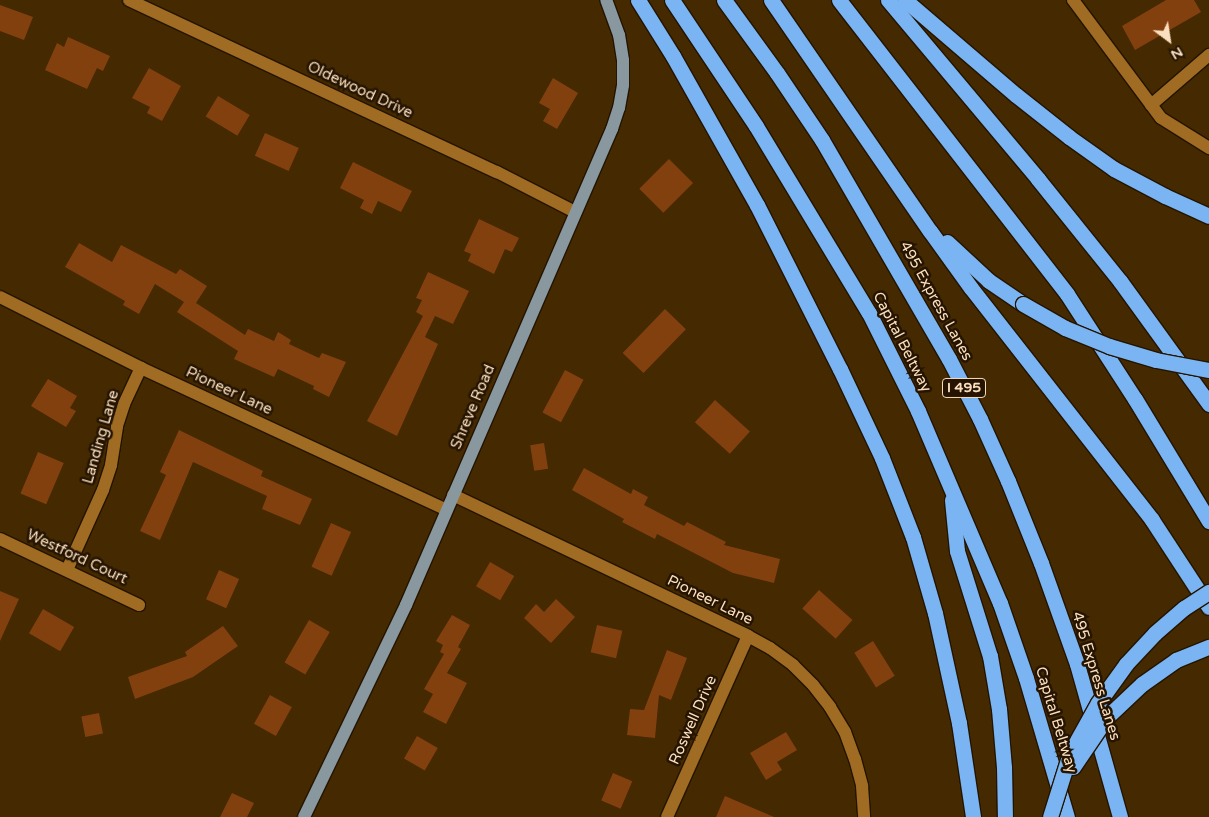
<!DOCTYPE html>
<html>
<head>
<meta charset="utf-8">
<style>
  body { margin:0 }
  #map { position:relative; width:1209px; height:817px; overflow:hidden; background:#442901; font-family:"Varela Round",sans-serif }
  div>[style] { position:absolute }
  [style*='--x'] { left:calc(var(--x)*1px); top:calc(var(--y)*1px); width:calc(var(--w)*1px); rotate:calc(var(--a)*1deg) }
  .building>* { inset:0; background:#83400f; transform-origin:0 0 }
  .roads { filter:drop-shadow(1px 0 #241401) drop-shadow(-1px 0 #241401) drop-shadow(0 1px #241401) drop-shadow(0 -1px #241401) }
  .minor>* { height:12px; margin:-6px; padding:0 6px; transform-origin:6px; border-radius:6px; background:#a06b22 }
  .major>* { height:12px; margin:-6px; padding:0 6px; transform-origin:6px; border-radius:6px; background:#89979f }
  .highway>* { height:15px; margin:-7.5px; padding:0 7.5px; transform-origin:7.5px; border-radius:7.5px; background:#7ab4f2 }
  .bridges { filter:drop-shadow(1px 0 #241401) drop-shadow(-1px 0 #241401) drop-shadow(0 1px #241401) drop-shadow(0 -1px #241401) }
  .highway-bridge>* { height:15px; margin:-7.5px; padding:0 7.5px; transform-origin:7.5px; border-radius:7.5px; background:#7ab4f2 }
  span { translate:-50% -50%; white-space:nowrap; text-align:center; line-height:1.15; -webkit-text-stroke:5px #241401; paint-order:stroke }
  .shield-label span { padding:1px 4px; background:#241401; border:1px solid; border-radius:4px; -webkit-text-stroke-width:0 }
  .shield-label { font-size:14px; color:#fbdebd; font-weight:700 }
  .street-label { font-size:15px; color:#fbdebd }
  .north { position:absolute; left:1144px; top:15px; width:50px; height:50px; -webkit-text-stroke:4px #241401; paint-order:stroke; rotate:149deg; font-size:14px; font-weight:700; line-height:20px; text-align:center; color:#fbdebd }
  .north::after { content:''; display:block; margin:auto; width:18px; height:22px; background:#fbdebd; clip-path:polygon(50% 0,100% 100%,50% 72%,0 100%) }
</style>
</head>
<body>
<div id="map">
  <div class="building">
    <i style="clip-path:polygon(1166px 0,1194px 0,1201px 12px,1135px 50px,1122px 26px)"></i>
    <i style="clip-path:polygon(0 5px,33px 17px,24px 40px,0 31px)"></i>
    <i style="clip-path:polygon(68px 37px,110px 56px,103px 71px,97px 68px,87px 89px,45px 70px,57px 43px,64px 47px)"></i>
    <i style="clip-path:polygon(149px 68px,181px 86px,162px 121px,147px 113px,150px 107px,132px 98px)"></i>
    <i style="clip-path:polygon(553px 78px,578px 93px,557px 129px,543px 121px,550px 109px,539px 103px)"></i>
    <i style="left:218px;top:96px;width:37px;height:24px;rotate:31deg"></i>
    <i style="left:265px;top:133px;width:37px;height:25px;rotate:24deg"></i>
    <i style="left:669px;top:159px;width:34px;height:42px;rotate:45deg"></i>
    <i style="clip-path:polygon(353px 162px,412px 191px,401px 212px,378px 201px,372px 214px,360px 208px,364px 200px,340px 188px)"></i>
    <i style="clip-path:polygon(479px 219px,519px 238px,512px 252px,505px 249px,494px 274px,468px 261px,471px 254px,464px 251px)"></i>
    <i style="clip-path:polygon(79px 243px,112px 262px,121px 245px,176px 274px,180px 269px,207px 286px,196px 303px,245px 335px,248px 329px,274px 341px,278px 332px,291px 340px,289px 344px,319px 358px,322px 353px,346px 362px,329px 397px,313px 389px,314px 386px,278px 369px,274px 377px,234px 359px,238px 351px,177px 312px,184px 302px,155px 284px,139px 314px,123px 305px,125px 301px,65px 267px)"></i>
    <i style="clip-path:polygon(428px 272px,469px 291px,453px 324px,435px 316px,425px 337px,438px 344px,397px 436px,367px 421px,423px 316px,416px 312px,422px 300px,416px 298px)"></i>
    <i style="left:665px;top:309px;width:29px;height:61px;rotate:44deg"></i>
    <i style="left:565px;top:370px;width:21px;height:48px;rotate:28deg"></i>
    <i style="clip-path:polygon(48px 379px,77px 396px,70px 408px,76px 411px,66px 427px,31px 406px)"></i>
    <i style="left:715px;top:400px;width:47px;height:30px;rotate:42deg"></i>
    <i style="clip-path:polygon(179px 430px,263px 471px,261px 476px,312px 499px,300px 525px,262px 509px,267px 496px,193px 462px,160px 540px,140px 531px,166px 475px,160px 472px)"></i>
    <i style="left:544px;top:443px;width:26px;height:14px;rotate:81deg"></i>
    <i style="left:38px;top:452px;width:28px;height:45px;rotate:23deg"></i>
    <i style="clip-path:polygon(584px 468px,631px 494px,633px 489px,648px 497px,644px 505px,684px 526px,687px 522px,726px 542px,724px 545px,780px 559px,774px 583px,733px 573px,657px 534px,655px 539px,622px 522px,624px 519px,572px 490px)"></i>
    <i style="left:331px;top:523px;width:22px;height:48px;rotate:24deg"></i>
    <i style="left:490px;top:562px;width:28px;height:28px;rotate:30deg"></i>
    <i style="left:219px;top:570px;width:22px;height:32px;rotate:24deg"></i>
    <i style="left:819px;top:590px;width:45px;height:25px;rotate:42deg"></i>
    <i style="clip-path:polygon(0 591px,19px 599px,0 641px)"></i>
    <i style="clip-path:polygon(556px 599px,575px 617px,551px 643px,524px 618px,536px 604px,544px 612px)"></i>
    <i style="left:43px;top:609px;width:36px;height:28px;rotate:30deg"></i>
    <i style="clip-path:polygon(452px 615px,470px 625px,458px 647px,461px 649px,447px 673px,467px 683px,446px 724px,423px 712px,433px 694px,424px 689px,444px 654px,440px 652px,443px 645px,436px 641px)"></i>
    <i style="left:309px;top:620px;width:24px;height:49px;rotate:30deg"></i>
    <i style="left:597px;top:625px;width:26px;height:28px;rotate:13deg"></i>
    <i style="clip-path:polygon(223px 626px,238px 646px,193px 677px,135px 699px,128px 677px,187px 656px,185px 652px)"></i>
    <i style="left:873px;top:641px;width:41px;height:22px;rotate:58deg"></i>
    <i style="clip-path:polygon(667px 650px,687px 658px,671px 700px,659px 695px,655px 738px,627px 735px,630px 709px,644px 710px)"></i>
    <i style="left:270px;top:695px;width:25px;height:33px;rotate:29deg"></i>
    <i style="left:99px;top:713px;width:21px;height:18px;rotate:79deg"></i>
    <i style="clip-path:polygon(786px 732px,797px 750px,777px 762px,782px 770px,766px 780px,750px 753px)"></i>
    <i style="left:417px;top:736px;width:24px;height:26px;rotate:30deg"></i>
    <i style="left:613px;top:773px;width:21px;height:30px;rotate:23deg"></i>
    <i style="clip-path:polygon(232px 793px,254px 803px,247px 817px,220px 817px)"></i>
    <i style="clip-path:polygon(725px 796px,774px 817px,716px 817px)"></i>
  </div>
  <div class="roads">
    <div class="minor">
      <i style="--x:129;--y:0;--w:406;--a:25.1"></i>
      <i style="--x:497;--y:172;--w:88;--a:27.1"></i>
      <i style="--x:1073;--y:0;--w:147;--a:53.3"></i>
      <i style="--x:1161;--y:118;--w:57;--a:32"></i>
      <i style="--x:1151;--y:105;--w:77;--a:-40.8"></i>
      <i style="--x:0;--y:297;--w:158;--a:26.7"></i>
      <i style="--x:141;--y:368;--w:337;--a:24.9"></i>
      <i style="--x:453;--y:495;--w:327;--a:25.5"></i>
      <i style="--x:748;--y:636;--w:25;--a:29"></i>
      <i style="--x:770;--y:648;--w:29;--a:36"></i>
      <i style="--x:793;--y:665;--w:28;--a:45"></i>
      <i style="--x:813;--y:685;--w:28;--a:52"></i>
      <i style="--x:830;--y:707;--w:29;--a:59"></i>
      <i style="--x:845;--y:732;--w:29;--a:70"></i>
      <i style="--x:855;--y:759;--w:28;--a:75"></i>
      <i style="--x:862;--y:786;--w:31;--a:86"></i>
      <i style="--x:0;--y:539;--w:154;--a:25.4"></i>
      <i style="--x:67;--y:570;--w:88;--a:-65.8"></i>
      <i style="--x:103;--y:490;--w:26;--a:-72"></i>
      <i style="--x:111;--y:465;--w:39;--a:-81"></i>
      <i style="--x:117;--y:426;--w:23;--a:-72"></i>
      <i style="--x:124;--y:404;--w:40;--a:-65"></i>
      <i style="--x:667;--y:817;--w:198;--a:-65.9"></i>
    </div>
    <div class="major">
      <i style="--x:304;--y:817;--w:235;--a:-64.3"></i>
      <i style="--x:406;--y:605;--w:519;--a:-66.6"></i>
      <i style="--x:612;--y:129;--w:22;--a:-72"></i>
      <i style="--x:619;--y:108;--w:23;--a:-80"></i>
      <i style="--x:623;--y:85;--w:25;--a:-90"></i>
      <i style="--x:623;--y:60;--w:25;--a:-99"></i>
      <i style="--x:619;--y:35;--w:37;--a:-110"></i>
    </div>
    <div class="highway">
      <i style="--x:638;--y:0;--w:66;--a:58"></i>
      <i style="--x:673;--y:56;--w:171;--a:60.6"></i>
      <i style="--x:757;--y:205;--w:184;--a:63.2"></i>
      <i style="--x:840;--y:369;--w:98;--a:64.7"></i>
      <i style="--x:882;--y:458;--w:85;--a:68.6"></i>
      <i style="--x:913;--y:537;--w:79;--a:73.9"></i>
      <i style="--x:935;--y:613;--w:113;--a:77.7"></i>
      <i style="--x:959;--y:723;--w:95;--a:81.5"></i>
      <i style="--x:672;--y:0;--w:151;--a:56.3"></i>
      <i style="--x:756;--y:126;--w:218;--a:58.9"></i>
      <i style="--x:869;--y:313;--w:110;--a:63.4"></i>
      <i style="--x:918;--y:411;--w:209;--a:66.9"></i>
      <i style="--x:1000;--y:603;--w:79;--a:70.9"></i>
      <i style="--x:1026;--y:678;--w:145;--a:73.6"></i>
      <i style="--x:724;--y:0;--w:90;--a:54"></i>
      <i style="--x:777;--y:73;--w:81;--a:56.1"></i>
      <i style="--x:822;--y:140;--w:253;--a:59.9"></i>
      <i style="--x:949;--y:359;--w:68;--a:62.7"></i>
      <i style="--x:980;--y:419;--w:68;--a:65.7"></i>
      <i style="--x:1008;--y:481;--w:88;--a:68.1"></i>
      <i style="--x:1041;--y:563;--w:107;--a:70.4"></i>
      <i style="--x:1077;--y:664;--w:159;--a:74.3"></i>
      <i style="--x:771;--y:0;--w:280;--a:55.5"></i>
      <i style="--x:930;--y:231;--w:70;--a:54.3"></i>
      <i style="--x:971;--y:288;--w:294;--a:52"></i>
      <i style="--x:1152;--y:520;--w:104;--a:56.8"></i>
      <i style="--x:839;--y:0;--w:372;--a:52.2"></i>
      <i style="--x:1067;--y:294;--w:125;--a:57.1"></i>
      <i style="--x:1135;--y:399;--w:143;--a:58.8"></i>
      <i style="--x:888;--y:0;--w:234;--a:50"></i>
      <i style="--x:1038;--y:179;--w:131;--a:51.2"></i>
      <i style="--x:1120;--y:281;--w:152;--a:54.1"></i>
      <i style="--x:905;--y:0;--w:146;--a:40.6"></i>
      <i style="--x:1016;--y:95;--w:68;--a:38.4"></i>
      <i style="--x:1069;--y:137;--w:55;--a:35.4"></i>
      <i style="--x:1114;--y:169;--w:58;--a:27.9"></i>
      <i style="--x:1165;--y:196;--w:48;--a:24.4"></i>
      <i style="--x:947;--y:242;--w:57;--a:42.9"></i>
      <i style="--x:989;--y:281;--w:41;--a:34.1"></i>
      <i style="--x:952;--y:500;--w:51;--a:84.4"></i>
      <i style="--x:957;--y:551;--w:110;--a:72.6"></i>
      <i style="--x:990;--y:656;--w:54;--a:80.4"></i>
      <i style="--x:999;--y:709;--w:58;--a:85.1"></i>
      <i style="--x:1004;--y:767;--w:50;--a:88.9"></i>
    </div>
  </div>
  <div class="bridges">
    <div class="highway-bridge">
      <i style="--x:1023;--y:304;--w:48;--a:29.7"></i>
      <i style="--x:1065;--y:328;--w:48;--a:22.2"></i>
      <i style="--x:1109;--y:346;--w:49;--a:16.6"></i>
      <i style="--x:1156;--y:360;--w:54;--a:10.7"></i>
      <i style="--x:1073;--y:767;--w:60;--a:-55.8"></i>
      <i style="--x:1107;--y:717;--w:48;--a:-43.3"></i>
      <i style="--x:1142;--y:684;--w:42;--a:-35.2"></i>
      <i style="--x:1176;--y:660;--w:35;--a:-22"></i>
      <i style="--x:1050;--y:817;--w:67;--a:-72.6"></i>
      <i style="--x:1070;--y:753;--w:57;--a:-60.8"></i>
      <i style="--x:1098;--y:703;--w:48;--a:-54.3"></i>
      <i style="--x:1126;--y:664;--w:42;--a:-46.9"></i>
      <i style="--x:1155;--y:633;--w:38;--a:-41"></i>
      <i style="--x:1184;--y:608;--w:30;--a:-33"></i>
    </div>
  </div>
  <div class="shield-label">
    <span style="left:964px;top:388px">I 495</span>
  </div>
  <div class="street-label">
    <span style="left:360px;top:90px;rotate:25deg">Oldewood Drive</span>
    <span style="left:936px;top:301px;rotate:61deg">495 Express Lanes</span>
    <span style="left:902px;top:342px;rotate:63deg">Capital Beltway</span>
    <span style="left:229px;top:391px;rotate:25deg">Pioneer Lane</span>
    <span style="left:473px;top:407px;rotate:-67deg">Shreve Road</span>
    <span style="left:101px;top:437px;rotate:-74deg">Landing Lane</span>
    <span style="left:77px;top:557px;rotate:25deg">Westford Court</span>
    <span style="left:710px;top:600px;rotate:26deg">Pioneer Lane</span>
    <span style="left:1096px;top:676px;rotate:73deg">495 Express Lanes</span>
    <span style="left:693px;top:720px;rotate:-66deg">Roswell Drive</span>
    <span style="left:1056px;top:720px;rotate:73deg">Capital Beltway</span>
  </div>
  <div class="north">N</div>
</div>
</body>
</html>
